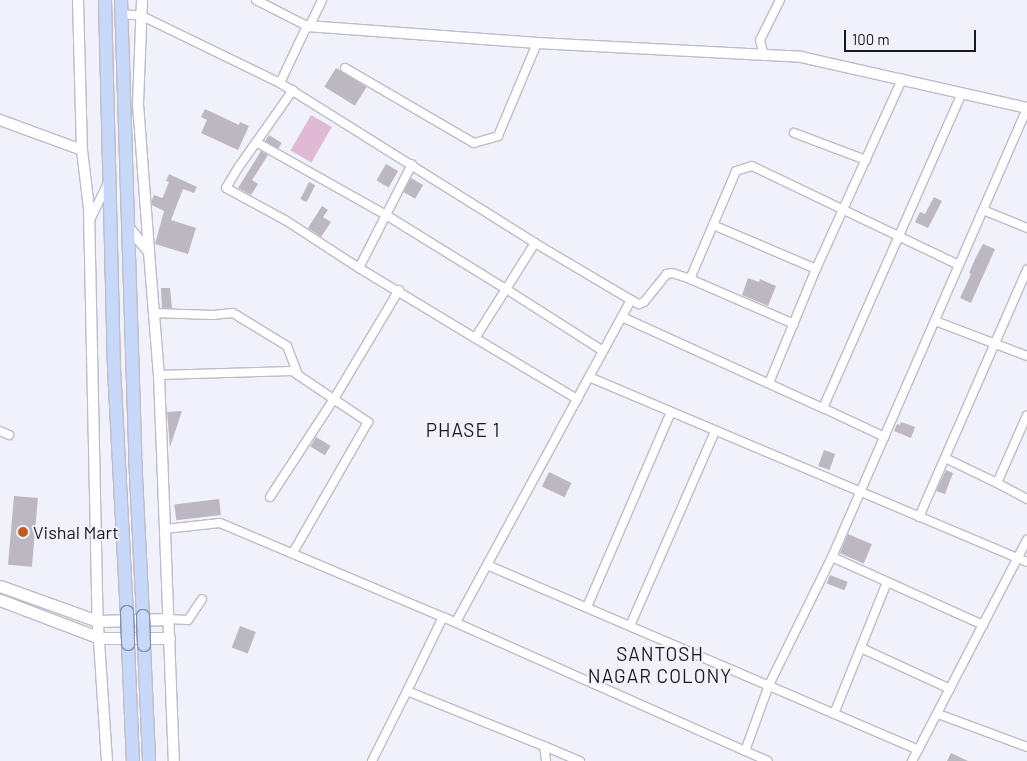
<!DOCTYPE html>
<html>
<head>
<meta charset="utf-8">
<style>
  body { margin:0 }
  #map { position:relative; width:1027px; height:761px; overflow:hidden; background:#f1f1fc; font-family:Barlow,sans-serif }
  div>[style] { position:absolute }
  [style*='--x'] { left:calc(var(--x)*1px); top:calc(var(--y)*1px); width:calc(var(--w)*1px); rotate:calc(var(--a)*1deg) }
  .green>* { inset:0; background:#e0b9d5; transform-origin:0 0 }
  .building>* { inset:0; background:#bdb7c1; transform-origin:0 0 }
  .roads { filter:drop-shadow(1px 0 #bdbcc7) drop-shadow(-1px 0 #bdbcc7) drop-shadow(0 1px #bdbcc7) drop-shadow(0 -1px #bdbcc7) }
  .minor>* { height:8px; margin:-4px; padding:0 4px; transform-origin:4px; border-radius:4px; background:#fff }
  .tertiary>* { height:10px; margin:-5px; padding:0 5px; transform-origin:5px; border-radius:5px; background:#fff }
  .secondary>* { height:11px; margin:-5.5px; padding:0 5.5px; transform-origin:5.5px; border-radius:5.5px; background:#fff }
  .trunk>* { height:12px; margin:-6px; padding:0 6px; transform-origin:6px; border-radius:6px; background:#c7d8f8 }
  .bridges { filter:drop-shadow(1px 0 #818eaa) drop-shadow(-1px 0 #818eaa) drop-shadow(0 1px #818eaa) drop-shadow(0 -1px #818eaa) }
  .trunk-bridge>* { height:12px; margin:-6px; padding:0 6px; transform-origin:6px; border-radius:6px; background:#c7d8f8 }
  .dots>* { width:14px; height:14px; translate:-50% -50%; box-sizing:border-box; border:2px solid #f1f1fc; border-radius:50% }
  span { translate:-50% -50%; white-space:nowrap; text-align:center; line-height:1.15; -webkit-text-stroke:4px #f1f1fc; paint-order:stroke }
  .poi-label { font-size:18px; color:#19181c }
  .left { translate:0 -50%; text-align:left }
  .neighbourhood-label { font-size:19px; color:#19181c; letter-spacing:1px }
  .scale { position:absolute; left:844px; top:30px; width:132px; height:22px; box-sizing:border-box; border:2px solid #19181c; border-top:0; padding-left:6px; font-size:15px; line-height:18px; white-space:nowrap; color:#19181c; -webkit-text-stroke:4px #f1f1fc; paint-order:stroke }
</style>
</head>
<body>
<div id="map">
  <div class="green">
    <i style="left:311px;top:115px;width:24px;height:41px;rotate:30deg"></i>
  </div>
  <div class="building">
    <i style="left:336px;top:68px;width:36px;height:22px;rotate:32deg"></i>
    <i style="clip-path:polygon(205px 109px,239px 125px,240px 122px,249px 126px,238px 150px,201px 133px,207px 120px,201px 117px)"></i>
    <i style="left:269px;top:135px;width:15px;height:7px;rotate:32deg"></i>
    <i style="clip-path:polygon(261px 151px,268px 155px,252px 180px,258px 184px,251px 195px,238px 188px)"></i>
    <i style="left:386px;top:164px;width:14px;height:19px;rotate:30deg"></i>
    <i style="clip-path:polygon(169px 174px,197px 187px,194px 193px,183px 189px,171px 220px,196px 228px,188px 254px,155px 244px,164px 211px,152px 205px,152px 200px,154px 195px,162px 198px,163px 197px,169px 182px,166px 181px)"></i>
    <i style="left:411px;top:178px;width:14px;height:16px;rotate:30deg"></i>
    <i style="left:309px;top:182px;width:7px;height:19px;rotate:27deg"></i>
    <i style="clip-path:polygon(934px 197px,942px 201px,928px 228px,915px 222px,920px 212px,925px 214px)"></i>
    <i style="clip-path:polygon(322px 206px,328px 210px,323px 217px,331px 222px,321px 237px,308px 228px)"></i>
    <i style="clip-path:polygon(983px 244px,995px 249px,971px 303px,960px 298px,971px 274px,969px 273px,975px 259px)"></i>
    <i style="clip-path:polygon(748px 278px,759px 282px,760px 279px,776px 286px,768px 306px,742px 295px)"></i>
    <i style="clip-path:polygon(161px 288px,170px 288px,172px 308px,162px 308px)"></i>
    <i style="clip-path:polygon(182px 411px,170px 447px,167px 412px)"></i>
    <i style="clip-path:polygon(901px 422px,915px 427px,911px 438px,894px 431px,897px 424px,900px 425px)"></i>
    <i style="left:316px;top:437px;width:17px;height:11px;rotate:31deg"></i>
    <i style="left:824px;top:450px;width:12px;height:17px;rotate:20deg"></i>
    <i style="clip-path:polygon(946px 470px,953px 473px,945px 494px,936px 491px)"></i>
    <i style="left:549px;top:472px;width:25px;height:16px;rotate:26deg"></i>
    <i style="left:14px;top:496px;width:24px;height:69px;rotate:5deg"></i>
    <i style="left:219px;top:499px;width:16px;height:45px;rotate:83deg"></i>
    <i style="left:848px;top:534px;width:26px;height:21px;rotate:23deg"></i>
    <i style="left:830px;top:575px;width:19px;height:9px;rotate:21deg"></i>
    <i style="left:240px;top:626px;width:17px;height:23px;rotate:21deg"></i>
    <i style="clip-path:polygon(951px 753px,968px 761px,947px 761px)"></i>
  </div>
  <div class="roads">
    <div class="minor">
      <i style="--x:121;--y:14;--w:21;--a:5"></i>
      <i style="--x:142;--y:16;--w:153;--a:25.9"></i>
      <i style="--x:280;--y:83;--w:63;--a:-64.7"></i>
      <i style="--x:307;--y:26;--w:57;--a:-153"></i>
      <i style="--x:309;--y:27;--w:30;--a:-64"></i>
      <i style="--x:764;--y:56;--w:16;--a:-104"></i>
      <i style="--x:760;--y:40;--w:45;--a:-63.4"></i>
      <i style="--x:345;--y:68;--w:149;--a:30.2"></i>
      <i style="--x:474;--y:143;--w:25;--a:-16"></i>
      <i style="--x:498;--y:136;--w:101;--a:-67.2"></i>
      <i style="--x:280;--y:83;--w:301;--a:32.1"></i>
      <i style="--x:293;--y:90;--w:95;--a:125.2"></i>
      <i style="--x:238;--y:168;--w:23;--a:121"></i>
      <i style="--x:226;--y:188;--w:67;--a:28.5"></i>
      <i style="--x:285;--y:220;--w:88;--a:33"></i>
      <i style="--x:794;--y:133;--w:77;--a:20.6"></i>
      <i style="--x:256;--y:142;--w:149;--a:29.3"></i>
      <i style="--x:386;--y:215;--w:141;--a:31.7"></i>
      <i style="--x:506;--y:289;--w:58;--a:122.3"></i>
      <i style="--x:475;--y:338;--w:135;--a:-148.9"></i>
      <i style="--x:359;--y:268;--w:59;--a:-63"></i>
      <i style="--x:386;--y:215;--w:57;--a:-63"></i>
      <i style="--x:983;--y:210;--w:48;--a:22.2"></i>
      <i style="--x:90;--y:220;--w:41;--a:-64.1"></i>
      <i style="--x:713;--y:225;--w:112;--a:23.1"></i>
      <i style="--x:631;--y:300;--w:9;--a:27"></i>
      <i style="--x:639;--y:304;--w:5;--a:-22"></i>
      <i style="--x:644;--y:302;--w:36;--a:-51"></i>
      <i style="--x:667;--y:274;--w:5;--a:-11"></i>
      <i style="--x:672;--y:273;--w:22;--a:18"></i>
      <i style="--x:153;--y:313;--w:60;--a:1.9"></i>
      <i style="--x:213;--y:315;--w:20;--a:-6"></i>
      <i style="--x:233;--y:313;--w:63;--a:31.4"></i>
      <i style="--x:287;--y:346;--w:31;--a:69"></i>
      <i style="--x:622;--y:317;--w:221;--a:24.4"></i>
      <i style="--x:823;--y:408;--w:344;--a:-66.2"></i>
      <i style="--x:935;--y:321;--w:98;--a:20.8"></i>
      <i style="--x:794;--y:324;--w:113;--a:-156.6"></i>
      <i style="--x:690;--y:279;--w:117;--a:-66.9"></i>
      <i style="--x:736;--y:171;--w:17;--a:-17"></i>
      <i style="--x:752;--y:166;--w:229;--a:25.6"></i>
      <i style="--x:475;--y:338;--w:119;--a:30.9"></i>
      <i style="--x:159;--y:375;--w:133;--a:-1.7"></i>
      <i style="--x:292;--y:371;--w:92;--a:33.9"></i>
      <i style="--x:368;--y:422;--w:152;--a:119.9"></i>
      <i style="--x:589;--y:377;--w:475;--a:22.9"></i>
      <i style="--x:769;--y:383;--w:123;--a:-67.6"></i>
      <i style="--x:816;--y:269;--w:209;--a:-65.6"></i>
      <i style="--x:823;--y:408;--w:68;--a:25.1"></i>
      <i style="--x:0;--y:431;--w:10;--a:24"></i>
      <i style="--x:945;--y:458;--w:58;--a:25.7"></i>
      <i style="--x:997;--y:483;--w:74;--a:-66.2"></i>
      <i style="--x:997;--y:483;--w:34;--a:28"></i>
      <i style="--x:270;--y:497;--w:117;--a:-56.9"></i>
      <i style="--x:334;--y:399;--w:127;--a:-59.2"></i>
      <i style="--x:919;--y:517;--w:270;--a:-66.4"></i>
      <i style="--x:165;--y:529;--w:55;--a:-6.2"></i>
      <i style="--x:220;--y:523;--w:242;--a:22.9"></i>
      <i style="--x:443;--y:617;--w:82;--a:115.9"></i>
      <i style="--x:407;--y:691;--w:148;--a:21.9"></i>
      <i style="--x:544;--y:746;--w:15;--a:82"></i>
      <i style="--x:832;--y:557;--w:166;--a:24.2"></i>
      <i style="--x:487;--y:565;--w:469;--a:23.2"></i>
      <i style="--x:918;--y:750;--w:13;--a:119"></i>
      <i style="--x:587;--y:607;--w:212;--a:-66.7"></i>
      <i style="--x:443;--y:617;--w:355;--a:23.9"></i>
      <i style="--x:168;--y:619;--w:20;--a:3"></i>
      <i style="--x:188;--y:620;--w:25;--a:-56"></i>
      <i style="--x:456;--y:622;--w:254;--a:-61.5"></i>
      <i style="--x:577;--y:399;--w:113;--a:-61.4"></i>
      <i style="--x:631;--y:300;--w:112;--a:-149.3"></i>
      <i style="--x:535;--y:243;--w:54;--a:122.2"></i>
      <i style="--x:506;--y:289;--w:115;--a:32.6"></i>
      <i style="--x:630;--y:626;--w:213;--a:-66.4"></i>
      <i style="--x:861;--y:648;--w:98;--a:24.7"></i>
      <i style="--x:834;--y:714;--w:142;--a:-68.1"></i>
      <i style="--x:938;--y:714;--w:95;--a:20.3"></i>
      <i style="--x:544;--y:746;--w:39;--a:23"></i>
      <i style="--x:918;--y:750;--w:237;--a:-62.6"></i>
      <i style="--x:745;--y:751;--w:70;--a:-70"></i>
      <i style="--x:769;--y:685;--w:143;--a:-63.8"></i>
      <i style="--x:832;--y:557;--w:489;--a:-66.5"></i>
      <i style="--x:372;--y:761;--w:78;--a:-63.4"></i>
    </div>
    <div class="tertiary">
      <i style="--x:78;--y:0;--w:150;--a:88.5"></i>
      <i style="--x:82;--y:150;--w:59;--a:83.2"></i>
      <i style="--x:89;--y:209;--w:417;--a:88.8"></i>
      <i style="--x:98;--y:626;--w:135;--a:86.2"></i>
      <i style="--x:142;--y:0;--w:104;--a:92.2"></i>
      <i style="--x:138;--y:104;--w:148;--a:85.7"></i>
      <i style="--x:307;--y:26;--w:231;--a:4.2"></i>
      <i style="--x:537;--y:43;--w:264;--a:3"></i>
      <i style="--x:801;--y:57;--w:232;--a:12.7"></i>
      <i style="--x:0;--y:120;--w:87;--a:20.1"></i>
      <i style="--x:128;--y:227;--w:33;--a:50"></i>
      <i style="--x:149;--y:252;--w:123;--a:85.4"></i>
      <i style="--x:159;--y:375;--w:386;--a:87.8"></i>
    </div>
    <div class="secondary">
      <i style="--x:0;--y:586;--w:104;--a:19.7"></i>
      <i style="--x:98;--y:621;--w:70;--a:-1.6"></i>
      <i style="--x:0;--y:600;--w:107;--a:20.8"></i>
      <i style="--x:100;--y:638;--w:69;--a:0"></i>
    </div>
    <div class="trunk">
      <i style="--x:105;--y:0;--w:368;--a:88.6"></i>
      <i style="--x:114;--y:368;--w:244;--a:87"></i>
      <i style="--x:121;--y:0;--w:455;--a:88.2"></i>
      <i style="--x:135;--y:455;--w:161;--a:87.2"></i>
      <i style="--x:128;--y:644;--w:117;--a:87.6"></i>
      <i style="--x:144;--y:645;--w:116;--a:87.5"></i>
    </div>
  </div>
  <div class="bridges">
    <div class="trunk-bridge">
      <i style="--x:127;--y:612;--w:32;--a:88"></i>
      <i style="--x:143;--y:616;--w:29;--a:88"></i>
    </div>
  </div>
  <div class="dots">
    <i style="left:23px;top:532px;background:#bf5e1e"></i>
  </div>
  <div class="poi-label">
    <span class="left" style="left:33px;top:532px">Vishal Mart</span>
  </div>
  <div class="neighbourhood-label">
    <span style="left:463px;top:430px">PHASE 1</span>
    <span style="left:660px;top:665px">SANTOSH<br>NAGAR COLONY</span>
  </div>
  <div class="scale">100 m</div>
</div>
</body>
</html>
